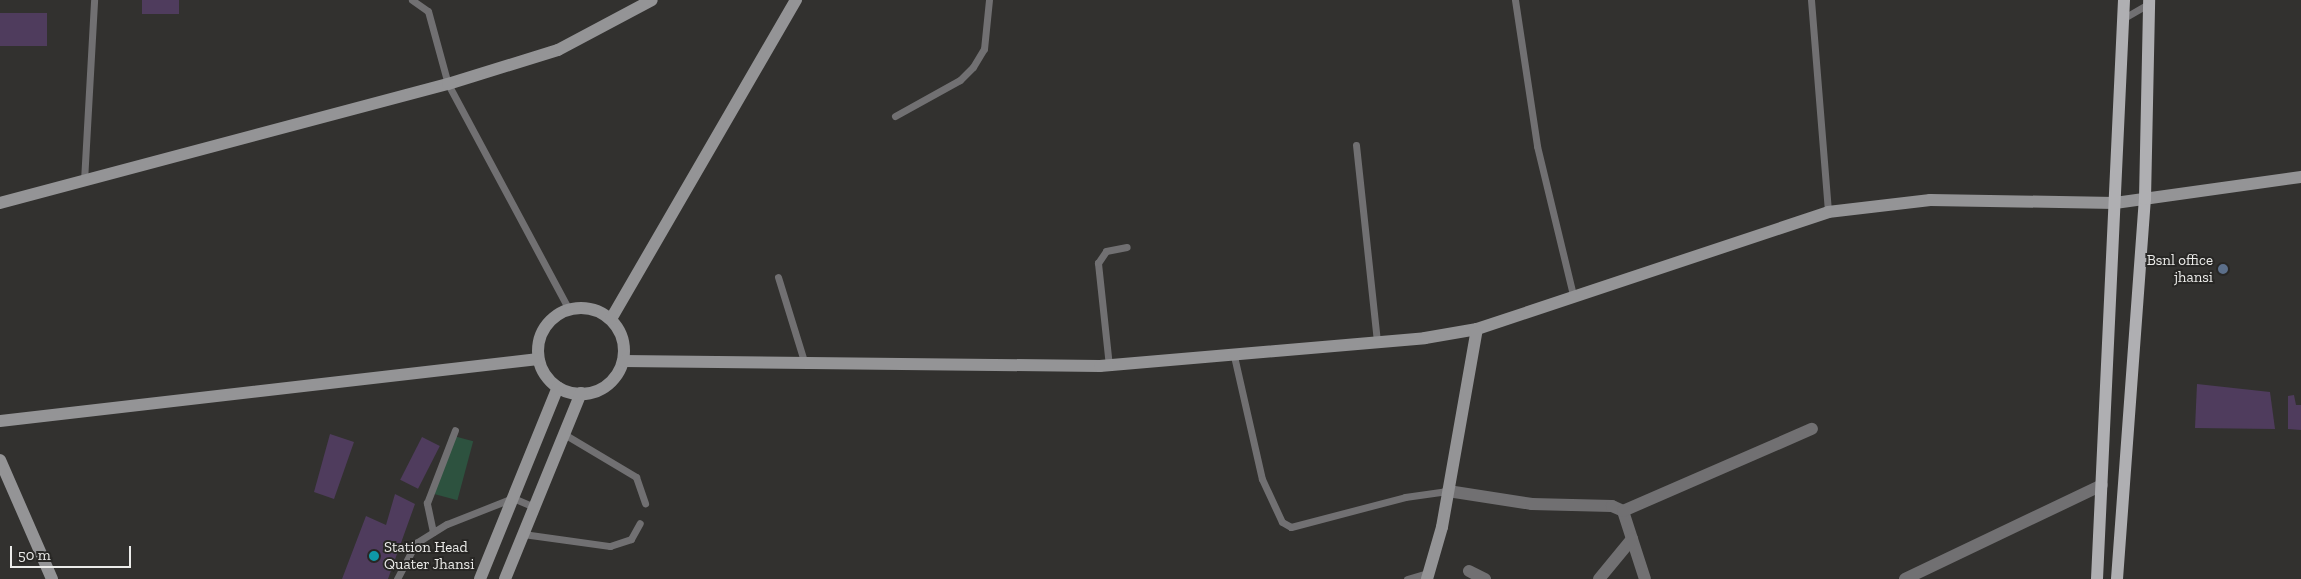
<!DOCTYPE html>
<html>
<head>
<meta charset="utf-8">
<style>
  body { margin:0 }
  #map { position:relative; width:2301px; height:579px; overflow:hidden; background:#32312f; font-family:"Zilla Slab",serif }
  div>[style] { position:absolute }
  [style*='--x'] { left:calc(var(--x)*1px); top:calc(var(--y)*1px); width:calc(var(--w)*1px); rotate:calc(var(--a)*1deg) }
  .green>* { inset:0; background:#2d523f; transform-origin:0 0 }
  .building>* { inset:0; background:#4f3c5d; transform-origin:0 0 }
  .lane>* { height:7px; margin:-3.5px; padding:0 3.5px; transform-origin:3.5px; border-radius:3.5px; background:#717072 }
  .street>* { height:12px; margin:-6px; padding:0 6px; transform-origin:6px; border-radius:6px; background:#717072 }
  .secondary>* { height:12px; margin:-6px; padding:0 6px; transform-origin:6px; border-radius:6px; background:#949496 }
  .secondary>.ring { margin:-6px; padding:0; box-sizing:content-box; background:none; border:12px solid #949496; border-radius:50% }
  .primary>* { height:12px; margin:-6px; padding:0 6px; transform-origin:6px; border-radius:6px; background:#afafb2 }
  .dots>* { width:14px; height:14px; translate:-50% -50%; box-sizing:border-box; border:2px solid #282725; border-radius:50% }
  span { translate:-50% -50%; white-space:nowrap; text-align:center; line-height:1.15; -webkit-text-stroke:4px #282725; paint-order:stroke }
  .poi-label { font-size:15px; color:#ececea }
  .right { translate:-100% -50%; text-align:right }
  .left { translate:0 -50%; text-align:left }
  .scale { position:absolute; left:10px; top:546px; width:121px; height:22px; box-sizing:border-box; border:2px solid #ececea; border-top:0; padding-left:6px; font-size:15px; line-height:18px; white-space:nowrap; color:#ececea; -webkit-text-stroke:4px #282725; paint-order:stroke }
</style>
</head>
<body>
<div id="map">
  <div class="green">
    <i style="left:450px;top:435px;width:24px;height:61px;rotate:15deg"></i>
  </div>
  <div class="building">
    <i style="left:142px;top:0;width:37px;height:14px"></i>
    <i style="left:0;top:13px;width:47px;height:33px"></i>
    <i style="clip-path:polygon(2197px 384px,2270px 392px,2275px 429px,2195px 428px)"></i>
    <i style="clip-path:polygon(2294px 395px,2296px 405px,2301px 405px,2301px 430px,2288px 429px,2288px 396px)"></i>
    <i style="clip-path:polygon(330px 434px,354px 442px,334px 499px,314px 492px)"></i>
    <i style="left:422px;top:437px;width:20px;height:48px;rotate:27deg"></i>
    <i style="clip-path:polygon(395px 494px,415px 504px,388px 579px,342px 579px,366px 516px,386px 525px)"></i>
  </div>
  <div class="lane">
    <i style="--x:412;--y:0;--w:19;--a:35"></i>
    <i style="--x:428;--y:11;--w:76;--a:74.7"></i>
    <i style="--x:448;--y:84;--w:256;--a:61.8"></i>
    <i style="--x:1515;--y:0;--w:148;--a:81.4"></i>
    <i style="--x:1537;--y:146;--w:153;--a:76.4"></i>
    <i style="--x:1811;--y:0;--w:213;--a:85.4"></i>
    <i style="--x:2124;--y:18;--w:30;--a:-30"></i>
    <i style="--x:895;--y:116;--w:74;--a:-29"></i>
    <i style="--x:960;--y:80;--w:18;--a:-45"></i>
    <i style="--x:973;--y:67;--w:21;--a:-59"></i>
    <i style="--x:984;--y:49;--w:49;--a:-84.2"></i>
    <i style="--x:1356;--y:145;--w:199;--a:83.9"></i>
    <i style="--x:84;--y:181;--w:181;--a:-86.8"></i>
    <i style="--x:778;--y:277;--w:91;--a:72.8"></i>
    <i style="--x:1234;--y:356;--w:126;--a:77.2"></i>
    <i style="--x:1262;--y:479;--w:47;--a:65.1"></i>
    <i style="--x:1282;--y:522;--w:10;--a:29"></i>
    <i style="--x:1291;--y:527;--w:118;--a:-14.7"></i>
    <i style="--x:1405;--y:497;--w:43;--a:-7.9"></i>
    <i style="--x:1109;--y:366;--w:104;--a:-96.1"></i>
    <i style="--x:1098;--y:263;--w:14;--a:-56"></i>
    <i style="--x:1106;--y:251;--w:21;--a:-11"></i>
    <i style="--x:564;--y:434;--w:84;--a:30.8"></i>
    <i style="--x:636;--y:477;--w:28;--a:71"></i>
    <i style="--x:433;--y:532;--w:30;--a:-102"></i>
    <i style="--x:427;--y:503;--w:78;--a:-69"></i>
    <i style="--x:523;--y:534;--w:88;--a:7.9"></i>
    <i style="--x:610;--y:546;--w:22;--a:-18"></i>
    <i style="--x:631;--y:539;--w:18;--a:-61"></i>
    <i style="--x:397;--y:579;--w:41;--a:-62.2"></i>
    <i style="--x:416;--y:543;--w:36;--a:-32"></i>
    <i style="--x:447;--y:524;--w:71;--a:-21.5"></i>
    <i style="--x:513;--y:498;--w:23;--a:23"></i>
    <i style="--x:1407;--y:579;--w:22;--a:-16"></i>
  </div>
  <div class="street">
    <i style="--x:1448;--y:491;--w:85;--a:8.8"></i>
    <i style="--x:1532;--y:504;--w:80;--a:1.4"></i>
    <i style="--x:1612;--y:506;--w:12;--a:24"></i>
    <i style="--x:1623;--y:511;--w:71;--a:72.1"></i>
    <i style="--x:1623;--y:511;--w:206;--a:-23.5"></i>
    <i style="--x:1469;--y:571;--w:18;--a:27"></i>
    <i style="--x:1599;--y:579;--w:52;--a:-50.5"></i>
    <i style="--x:1905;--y:579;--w:218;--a:-25.5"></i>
  </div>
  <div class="secondary">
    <i style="--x:0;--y:203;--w:464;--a:-14.9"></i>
    <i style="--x:448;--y:84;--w:115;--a:-17.2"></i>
    <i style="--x:558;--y:50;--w:106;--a:-28"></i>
    <i class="ring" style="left:538px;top:308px;width:74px;height:74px"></i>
    <i style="--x:611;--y:319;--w:369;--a:-59.9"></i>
    <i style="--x:623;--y:361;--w:477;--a:0.6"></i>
    <i style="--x:1100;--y:366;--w:326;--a:-4.9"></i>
    <i style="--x:1425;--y:338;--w:53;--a:-9.8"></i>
    <i style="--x:1477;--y:329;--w:370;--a:-18.4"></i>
    <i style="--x:1828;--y:212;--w:103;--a:-6.7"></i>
    <i style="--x:1930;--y:200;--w:185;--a:0.9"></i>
    <i style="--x:2115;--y:203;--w:188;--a:-8"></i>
    <i style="--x:0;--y:421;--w:542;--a:-6.57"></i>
    <i style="--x:0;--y:460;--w:130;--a:66.4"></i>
    <i style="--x:480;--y:579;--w:207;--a:-67.9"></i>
    <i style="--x:505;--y:579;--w:201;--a:-67.8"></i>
    <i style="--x:1427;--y:579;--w:54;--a:-73.9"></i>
    <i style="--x:1442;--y:527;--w:201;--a:-80"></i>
  </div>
  <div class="primary">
    <i style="--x:2097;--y:579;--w:580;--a:-87.33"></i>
    <i style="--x:2117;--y:579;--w:381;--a:-85.8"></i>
    <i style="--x:2145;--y:199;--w:199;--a:-88.8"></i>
  </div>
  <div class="dots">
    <i style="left:2223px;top:269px;background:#5c6f8a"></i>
    <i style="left:374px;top:556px;background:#0f9aa8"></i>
  </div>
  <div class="poi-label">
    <span class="right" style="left:2213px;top:269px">Bsnl office<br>jhansi</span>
    <span class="left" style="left:384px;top:556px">Station Head<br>Quater Jhansi</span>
  </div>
  <div class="scale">50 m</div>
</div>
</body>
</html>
